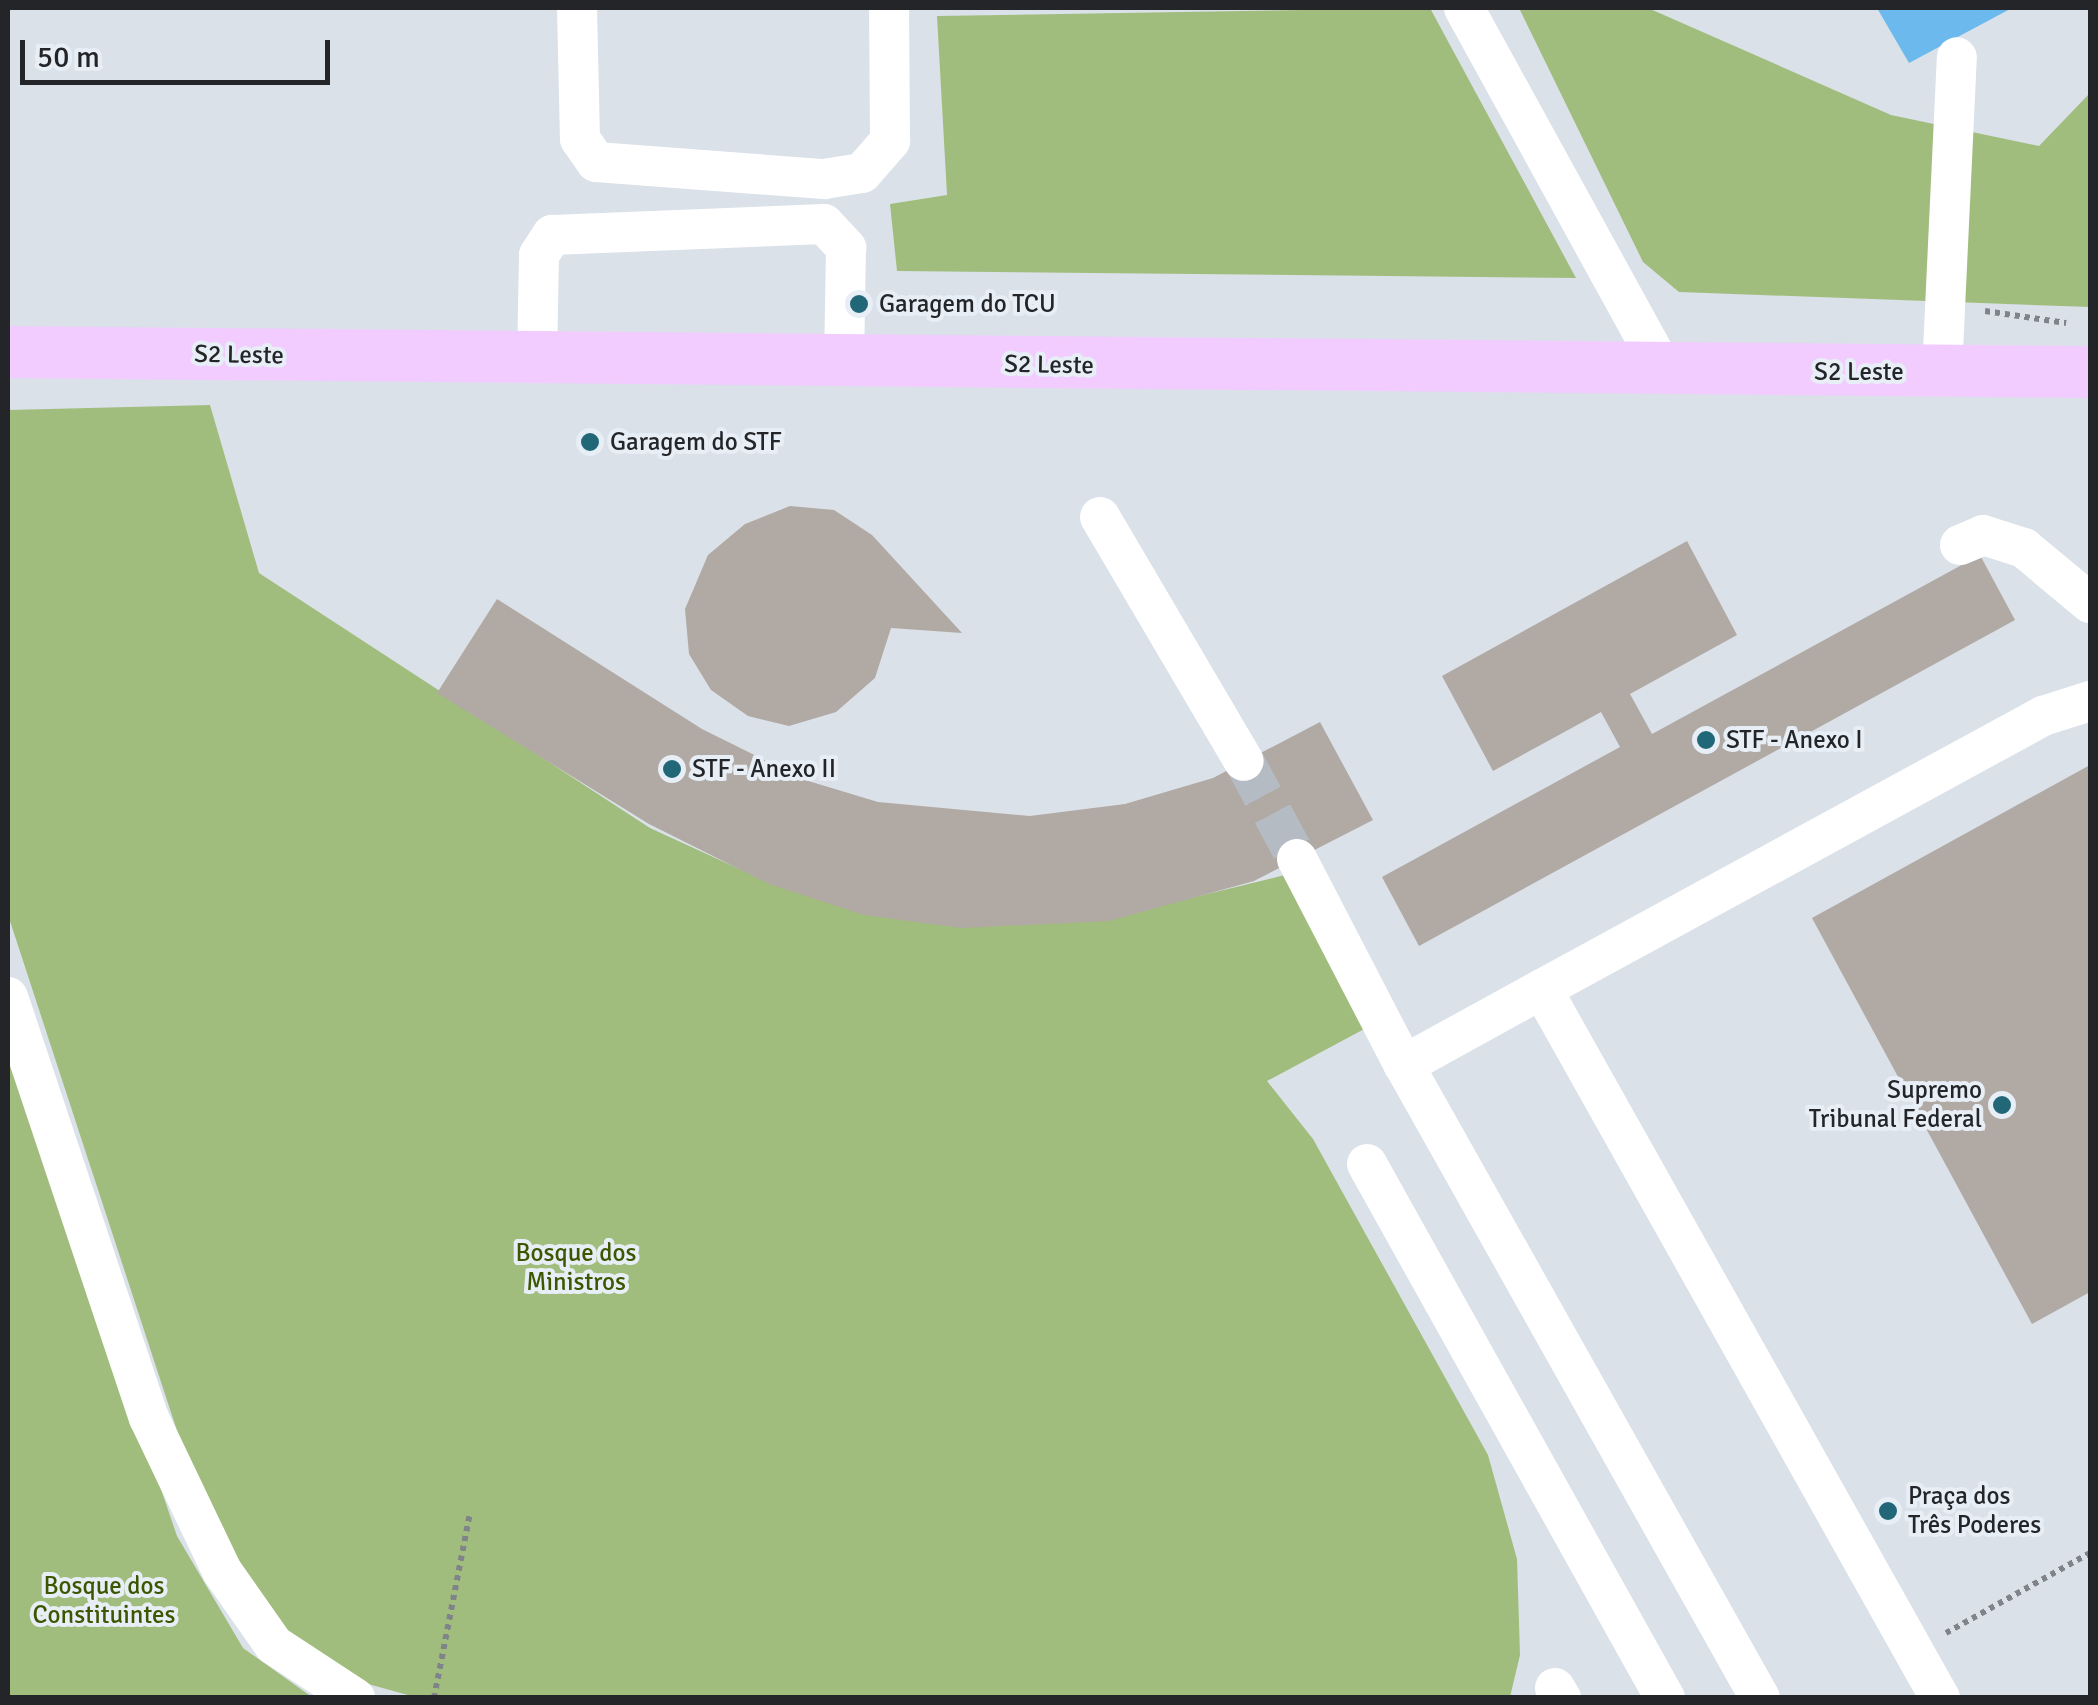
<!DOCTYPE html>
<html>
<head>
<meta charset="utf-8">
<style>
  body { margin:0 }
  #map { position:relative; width:2098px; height:1705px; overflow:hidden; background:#dae1e9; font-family:Signika,sans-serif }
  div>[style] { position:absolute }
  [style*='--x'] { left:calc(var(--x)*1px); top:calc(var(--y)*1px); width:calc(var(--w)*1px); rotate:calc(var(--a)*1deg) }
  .green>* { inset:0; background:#a1bd7d }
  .water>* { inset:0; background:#6bb9ed }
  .building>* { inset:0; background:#b1a9a3 }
  .minor-tunnel>* { height:40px; margin-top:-20px; transform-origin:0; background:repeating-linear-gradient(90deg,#b5bbc2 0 40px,transparent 0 60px) }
  .path>* { height:6px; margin-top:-3px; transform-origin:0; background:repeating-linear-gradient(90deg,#80848a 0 5px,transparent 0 10px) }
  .minor>* { height:40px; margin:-20px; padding:0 20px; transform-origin:20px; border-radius:20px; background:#fff }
  .major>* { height:52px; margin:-26px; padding:0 26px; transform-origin:26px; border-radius:26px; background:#f2cbff }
  .dots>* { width:28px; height:28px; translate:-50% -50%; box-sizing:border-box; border:5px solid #e7eef6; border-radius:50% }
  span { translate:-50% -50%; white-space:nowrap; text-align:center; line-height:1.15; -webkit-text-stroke:8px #e7eef6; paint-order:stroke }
  .poi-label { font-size:25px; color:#232528 }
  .left { translate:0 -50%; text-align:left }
  .right { translate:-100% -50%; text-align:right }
  .street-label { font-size:25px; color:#232528 }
  .park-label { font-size:25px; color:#3c5700 }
  .frame { position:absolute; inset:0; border:10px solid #232528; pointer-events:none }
  .scale { position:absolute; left:20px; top:40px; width:310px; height:45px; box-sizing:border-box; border:5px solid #232528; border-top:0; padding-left:12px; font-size:30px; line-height:35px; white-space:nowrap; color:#232528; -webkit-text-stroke:8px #e7eef6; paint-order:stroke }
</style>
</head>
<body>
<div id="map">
  <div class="green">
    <i style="clip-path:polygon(1430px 8px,1576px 278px,897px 271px,890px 204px,947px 195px,937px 16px)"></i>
    <i style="clip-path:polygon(1519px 8px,1648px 8px,1891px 115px,2039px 146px,2090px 93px,2090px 307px,1679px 292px,1643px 262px)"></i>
    <i style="clip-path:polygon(210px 405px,259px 573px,650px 828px,768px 882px,1104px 919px,1285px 875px,1368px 1027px,1267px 1081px,1313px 1139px,1488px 1455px,1517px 1559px,1520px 1655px,1510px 1697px,415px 1697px,350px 1679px,287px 1642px,240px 1571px,181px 1443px,8px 915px,8px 410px)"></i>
    <i style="clip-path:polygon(8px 1041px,177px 1536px,243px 1648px,312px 1697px,8px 1697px)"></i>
  </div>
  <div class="water">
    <i style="clip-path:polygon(1877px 8px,2012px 8px,1909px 63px)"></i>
  </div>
  <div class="building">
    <i style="clip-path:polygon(790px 506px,834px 510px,872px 535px,962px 633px,891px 628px,875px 678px,836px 712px,789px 726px,748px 716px,711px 690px,689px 654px,685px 609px,708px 555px,745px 524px)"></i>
    <i style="clip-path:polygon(1687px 541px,1737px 635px,1630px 694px,1652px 734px,1980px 555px,2015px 620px,1419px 946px,1382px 877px,1620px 747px,1601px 712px,1493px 771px,1442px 676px)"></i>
    <i style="clip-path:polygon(497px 599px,702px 729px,805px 780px,878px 802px,1030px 816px,1125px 804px,1213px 778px,1320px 722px,1373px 820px,1254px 881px,1109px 921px,961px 928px,864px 915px,769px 884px,649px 824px,437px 693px)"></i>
    <i style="clip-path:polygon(2090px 765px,2090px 1292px,2032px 1324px,1812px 918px)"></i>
  </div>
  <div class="minor-tunnel">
    <i style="--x:1244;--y:761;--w:111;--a:61.6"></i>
  </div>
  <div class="path">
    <i style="--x:1985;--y:311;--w:82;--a:8.4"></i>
    <i style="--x:1946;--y:1633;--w:165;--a:-29.1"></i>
    <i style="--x:434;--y:1698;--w:189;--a:-79"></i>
  </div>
  <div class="minor">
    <i style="--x:577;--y:8;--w:131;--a:88.7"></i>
    <i style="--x:580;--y:139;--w:28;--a:55"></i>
    <i style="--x:596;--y:162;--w:229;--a:4.3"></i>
    <i style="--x:824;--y:179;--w:38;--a:-9"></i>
    <i style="--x:862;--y:173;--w:43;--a:-48.8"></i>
    <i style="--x:890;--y:141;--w:133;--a:-90.4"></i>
    <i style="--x:1464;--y:8;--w:417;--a:61.2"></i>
    <i style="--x:537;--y:359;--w:104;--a:-88.9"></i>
    <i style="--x:539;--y:255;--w:24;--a:-57"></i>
    <i style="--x:552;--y:235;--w:272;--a:-2.3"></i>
    <i style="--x:824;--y:224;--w:33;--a:47"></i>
    <i style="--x:846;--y:248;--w:115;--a:91"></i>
    <i style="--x:1942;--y:372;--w:315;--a:-87.3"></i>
    <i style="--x:1100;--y:517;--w:283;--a:59.5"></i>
    <i style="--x:1960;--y:545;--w:25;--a:-23"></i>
    <i style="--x:1983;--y:535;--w:43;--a:17.6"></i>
    <i style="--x:2024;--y:548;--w:86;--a:39.8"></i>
    <i style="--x:1297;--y:859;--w:232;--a:62.6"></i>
    <i style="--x:1542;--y:989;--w:158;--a:151.2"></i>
    <i style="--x:1404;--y:1065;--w:726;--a:60.65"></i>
    <i style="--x:8;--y:997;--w:444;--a:71.5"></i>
    <i style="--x:149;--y:1418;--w:170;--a:64.5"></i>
    <i style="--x:222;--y:1571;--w:90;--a:54.9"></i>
    <i style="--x:274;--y:1645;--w:97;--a:33.2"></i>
    <i style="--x:1367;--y:1164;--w:612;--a:60.84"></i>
    <i style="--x:1555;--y:1688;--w:12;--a:59"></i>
    <i style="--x:1940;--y:1698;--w:813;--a:-119.31"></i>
    <i style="--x:1542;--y:989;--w:571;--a:-28.59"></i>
    <i style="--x:2043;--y:716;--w:49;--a:-17.7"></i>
  </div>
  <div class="major">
    <i style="--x:8;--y:352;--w:2082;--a:0.55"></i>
  </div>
  <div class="dots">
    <i style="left:859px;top:304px;background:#226778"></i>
    <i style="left:590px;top:442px;background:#226778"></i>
    <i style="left:1706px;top:740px;background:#226778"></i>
    <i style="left:672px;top:769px;background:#226778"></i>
    <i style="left:2002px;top:1105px;background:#226778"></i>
    <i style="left:1888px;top:1511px;background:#226778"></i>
  </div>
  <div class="poi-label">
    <span class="left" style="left:879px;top:304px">Garagem do TCU</span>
    <span class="left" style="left:610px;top:442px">Garagem do STF</span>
    <span class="left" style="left:1726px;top:740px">STF - Anexo I</span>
    <span class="left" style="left:692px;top:769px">STF - Anexo II</span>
    <span class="right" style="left:1982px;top:1105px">Supremo<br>Tribunal Federal</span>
    <span class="left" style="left:1908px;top:1511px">Praça dos<br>Três Poderes</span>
  </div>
  <div class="street-label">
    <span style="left:239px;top:355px;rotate:1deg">S2 Leste</span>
    <span style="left:1049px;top:365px;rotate:1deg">S2 Leste</span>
    <span style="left:1859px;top:372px">S2 Leste</span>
  </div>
  <div class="park-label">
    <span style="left:576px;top:1268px">Bosque dos<br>Ministros</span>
    <span style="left:104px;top:1601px">Bosque dos<br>Constituintes</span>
  </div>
  <div class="frame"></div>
  <div class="scale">50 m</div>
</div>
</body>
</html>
